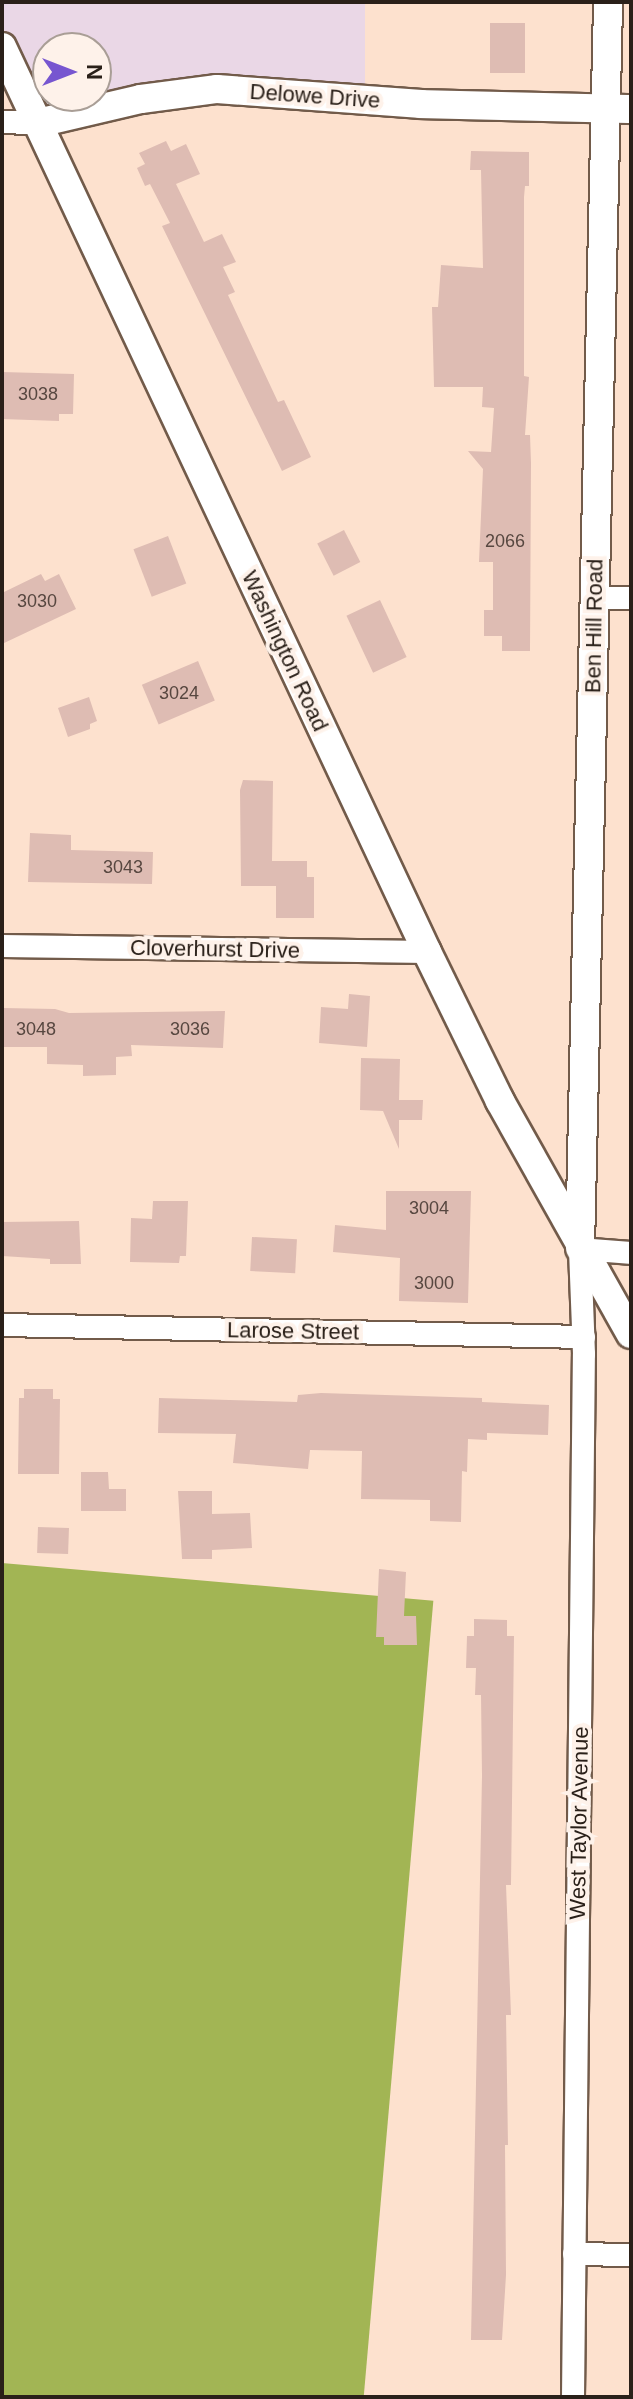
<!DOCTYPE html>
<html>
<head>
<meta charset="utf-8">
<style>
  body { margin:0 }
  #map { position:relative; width:633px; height:2399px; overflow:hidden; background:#fde1ce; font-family:Helvetica,sans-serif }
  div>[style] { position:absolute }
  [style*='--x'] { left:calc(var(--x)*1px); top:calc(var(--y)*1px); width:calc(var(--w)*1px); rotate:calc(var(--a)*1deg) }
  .commercial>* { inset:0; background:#ead7e6 }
  .forest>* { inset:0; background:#a2b554; transform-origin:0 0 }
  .building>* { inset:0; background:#debcb3; transform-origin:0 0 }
  .roads { filter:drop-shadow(2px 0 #725b4a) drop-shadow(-2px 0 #725b4a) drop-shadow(0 2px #725b4a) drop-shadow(0 -2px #725b4a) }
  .minor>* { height:22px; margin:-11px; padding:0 11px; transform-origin:11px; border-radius:11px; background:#fff }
  .tertiary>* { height:28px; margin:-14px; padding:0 14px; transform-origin:14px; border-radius:14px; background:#fff }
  span { translate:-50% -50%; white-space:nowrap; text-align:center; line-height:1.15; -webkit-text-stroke:8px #fef2ea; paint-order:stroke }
  .number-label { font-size:18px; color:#574740 }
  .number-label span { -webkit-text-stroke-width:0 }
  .street-label { font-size:22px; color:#2a2019 }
  .frame { position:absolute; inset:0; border:4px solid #2a2019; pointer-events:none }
  .north { position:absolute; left:32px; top:32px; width:80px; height:80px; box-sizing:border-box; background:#fef2ea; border:2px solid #a99e96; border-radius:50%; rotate:90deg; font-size:22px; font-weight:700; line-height:32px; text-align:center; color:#2a2019 }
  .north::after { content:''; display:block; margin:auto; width:28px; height:36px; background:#7756d0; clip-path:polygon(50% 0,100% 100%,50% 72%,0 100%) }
</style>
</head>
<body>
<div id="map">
  <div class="commercial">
    <i style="clip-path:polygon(evenodd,2px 2px,365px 2px,365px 97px,213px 89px,37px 134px,2px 62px,2px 2px,48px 48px,96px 48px,96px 96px,48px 96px,48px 48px)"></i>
  </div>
  <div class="forest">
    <i style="left:2px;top:1563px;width:433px;height:834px;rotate:5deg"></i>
  </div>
  <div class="building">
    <i style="left:490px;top:23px;width:35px;height:50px"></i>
    <i style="clip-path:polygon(166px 141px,171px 151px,186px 144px,200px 174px,176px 184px,204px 242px,222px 234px,236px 262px,223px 267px,235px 292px,228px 295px,278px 402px,284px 400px,311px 457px,282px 471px,162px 226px,170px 223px,150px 184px,145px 186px,137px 168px,145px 164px,139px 153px)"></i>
    <i style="clip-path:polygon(471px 151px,529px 152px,529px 186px,525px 186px,524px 197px,524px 376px,529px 377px,525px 435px,530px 435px,531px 463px,530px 651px,502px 651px,502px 636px,484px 636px,484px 610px,493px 610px,493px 562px,479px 562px,483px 469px,468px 451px,491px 452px,494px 408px,482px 407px,483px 387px,434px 387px,432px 307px,438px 307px,441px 265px,483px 268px,481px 170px,470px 170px)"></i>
    <i style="clip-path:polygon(2px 372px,74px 374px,73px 414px,59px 414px,59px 421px,2px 419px)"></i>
    <i style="left:344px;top:530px;width:36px;height:30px;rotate:63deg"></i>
    <i style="left:168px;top:536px;width:51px;height:37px;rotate:69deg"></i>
    <i style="clip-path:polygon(41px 574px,45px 581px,59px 574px,76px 609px,2px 644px,2px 593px)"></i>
    <i style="left:380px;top:600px;width:63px;height:37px;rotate:65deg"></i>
    <i style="left:198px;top:661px;width:43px;height:61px;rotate:67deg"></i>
    <i style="clip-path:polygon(89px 697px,97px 721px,90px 724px,90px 729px,68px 737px,58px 708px)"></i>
    <i style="clip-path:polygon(243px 780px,273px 781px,272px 861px,307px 861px,307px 877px,314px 877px,314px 918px,276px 918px,276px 886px,241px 886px,240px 790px)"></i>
    <i style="clip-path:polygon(30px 833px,71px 835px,71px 850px,153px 852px,152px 884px,28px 882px)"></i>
    <i style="clip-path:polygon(349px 994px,370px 996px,367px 1047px,319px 1043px,321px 1007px,348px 1009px)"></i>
    <i style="clip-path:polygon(3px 1008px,55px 1009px,69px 1013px,225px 1011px,223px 1048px,131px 1045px,132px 1056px,116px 1057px,116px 1075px,83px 1076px,83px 1065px,47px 1064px,47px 1047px,2px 1047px)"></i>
    <i style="clip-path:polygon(361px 1058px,400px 1059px,399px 1100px,423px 1100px,422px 1120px,399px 1120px,399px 1149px,383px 1111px,360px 1110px)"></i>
    <i style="clip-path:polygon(386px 1191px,471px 1191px,468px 1303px,399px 1301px,400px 1258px,333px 1252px,335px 1225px,386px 1230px)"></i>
    <i style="clip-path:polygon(153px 1201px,188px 1201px,186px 1256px,180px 1256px,179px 1263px,130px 1262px,131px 1218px,152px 1219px)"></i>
    <i style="clip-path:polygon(79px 1221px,81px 1264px,50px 1264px,50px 1259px,2px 1256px,2px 1222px)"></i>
    <i style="left:252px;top:1237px;width:45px;height:34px;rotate:3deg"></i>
    <i style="clip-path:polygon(24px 1389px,53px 1389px,53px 1399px,60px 1399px,59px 1474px,18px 1474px,19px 1398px,24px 1398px)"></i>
    <i style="clip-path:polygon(321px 1393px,482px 1398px,482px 1402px,549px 1405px,548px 1435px,487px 1433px,487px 1440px,468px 1439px,467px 1472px,462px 1471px,461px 1522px,430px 1521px,430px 1500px,361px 1499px,362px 1451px,310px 1450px,308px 1469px,233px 1463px,236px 1434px,158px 1433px,159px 1398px,297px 1402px,298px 1395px)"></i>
    <i style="clip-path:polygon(81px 1472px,108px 1472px,109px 1489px,126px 1489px,126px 1511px,81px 1511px)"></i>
    <i style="clip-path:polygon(178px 1491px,212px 1491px,212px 1514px,250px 1513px,252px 1548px,212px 1550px,212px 1559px,182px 1559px)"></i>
    <i style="left:38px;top:1527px;width:31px;height:26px;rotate:2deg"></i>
    <i style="clip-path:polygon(379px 1569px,406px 1572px,404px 1616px,416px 1616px,417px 1645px,384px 1645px,384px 1637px,376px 1637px)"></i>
    <i style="clip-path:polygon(474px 1619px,507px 1620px,507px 1636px,514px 1636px,511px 1885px,506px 1885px,511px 2015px,506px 2015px,508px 2145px,505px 2145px,506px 2275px,502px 2340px,471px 2340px,482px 1776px,481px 1695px,475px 1695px,476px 1668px,466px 1668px,467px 1636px,474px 1636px)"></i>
  </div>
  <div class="roads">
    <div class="minor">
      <i style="--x:2;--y:122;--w:36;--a:2"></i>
      <i style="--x:595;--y:598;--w:36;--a:0"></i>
      <i style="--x:2;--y:946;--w:425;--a:0.8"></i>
      <i style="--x:2;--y:1325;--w:582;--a:1.18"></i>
      <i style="--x:574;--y:2254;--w:57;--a:1"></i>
      <i style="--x:573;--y:2397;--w:1043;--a:-89.4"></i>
      <i style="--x:584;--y:1354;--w:105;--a:-92.2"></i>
      <i style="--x:580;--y:1249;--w:51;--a:4.5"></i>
    </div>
    <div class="tertiary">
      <i style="--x:2;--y:47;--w:1000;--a:64.84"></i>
      <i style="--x:427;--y:952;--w:166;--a:63.9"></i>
      <i style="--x:500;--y:1101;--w:267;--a:60.7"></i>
      <i style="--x:38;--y:123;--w:106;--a:-13.1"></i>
      <i style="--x:141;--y:99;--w:77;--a:-7.5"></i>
      <i style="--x:217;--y:89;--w:205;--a:4.2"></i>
      <i style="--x:421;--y:104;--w:210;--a:1.4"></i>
      <i style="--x:580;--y:1248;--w:1246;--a:-88.71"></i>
    </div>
  </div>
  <div class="number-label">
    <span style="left:38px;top:394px">3038</span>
    <span style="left:505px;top:541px">2066</span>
    <span style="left:37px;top:601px">3030</span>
    <span style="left:179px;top:693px">3024</span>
    <span style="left:123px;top:867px">3043</span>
    <span style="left:36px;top:1029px">3048</span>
    <span style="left:190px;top:1029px">3036</span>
    <span style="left:429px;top:1208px">3004</span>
    <span style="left:434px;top:1283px">3000</span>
  </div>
  <div class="street-label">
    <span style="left:315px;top:96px;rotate:4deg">Delowe Drive</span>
    <span style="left:594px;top:626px;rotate:-89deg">Ben Hill Road</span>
    <span style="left:285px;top:651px;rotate:65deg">Washington Road</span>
    <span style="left:215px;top:949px;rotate:1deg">Cloverhurst Drive</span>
    <span style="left:293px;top:1331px;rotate:1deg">Larose Street</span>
    <span style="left:579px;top:1823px;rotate:-89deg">West Taylor Avenue</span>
  </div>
  <div class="frame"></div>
  <div class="north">N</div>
</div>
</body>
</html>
